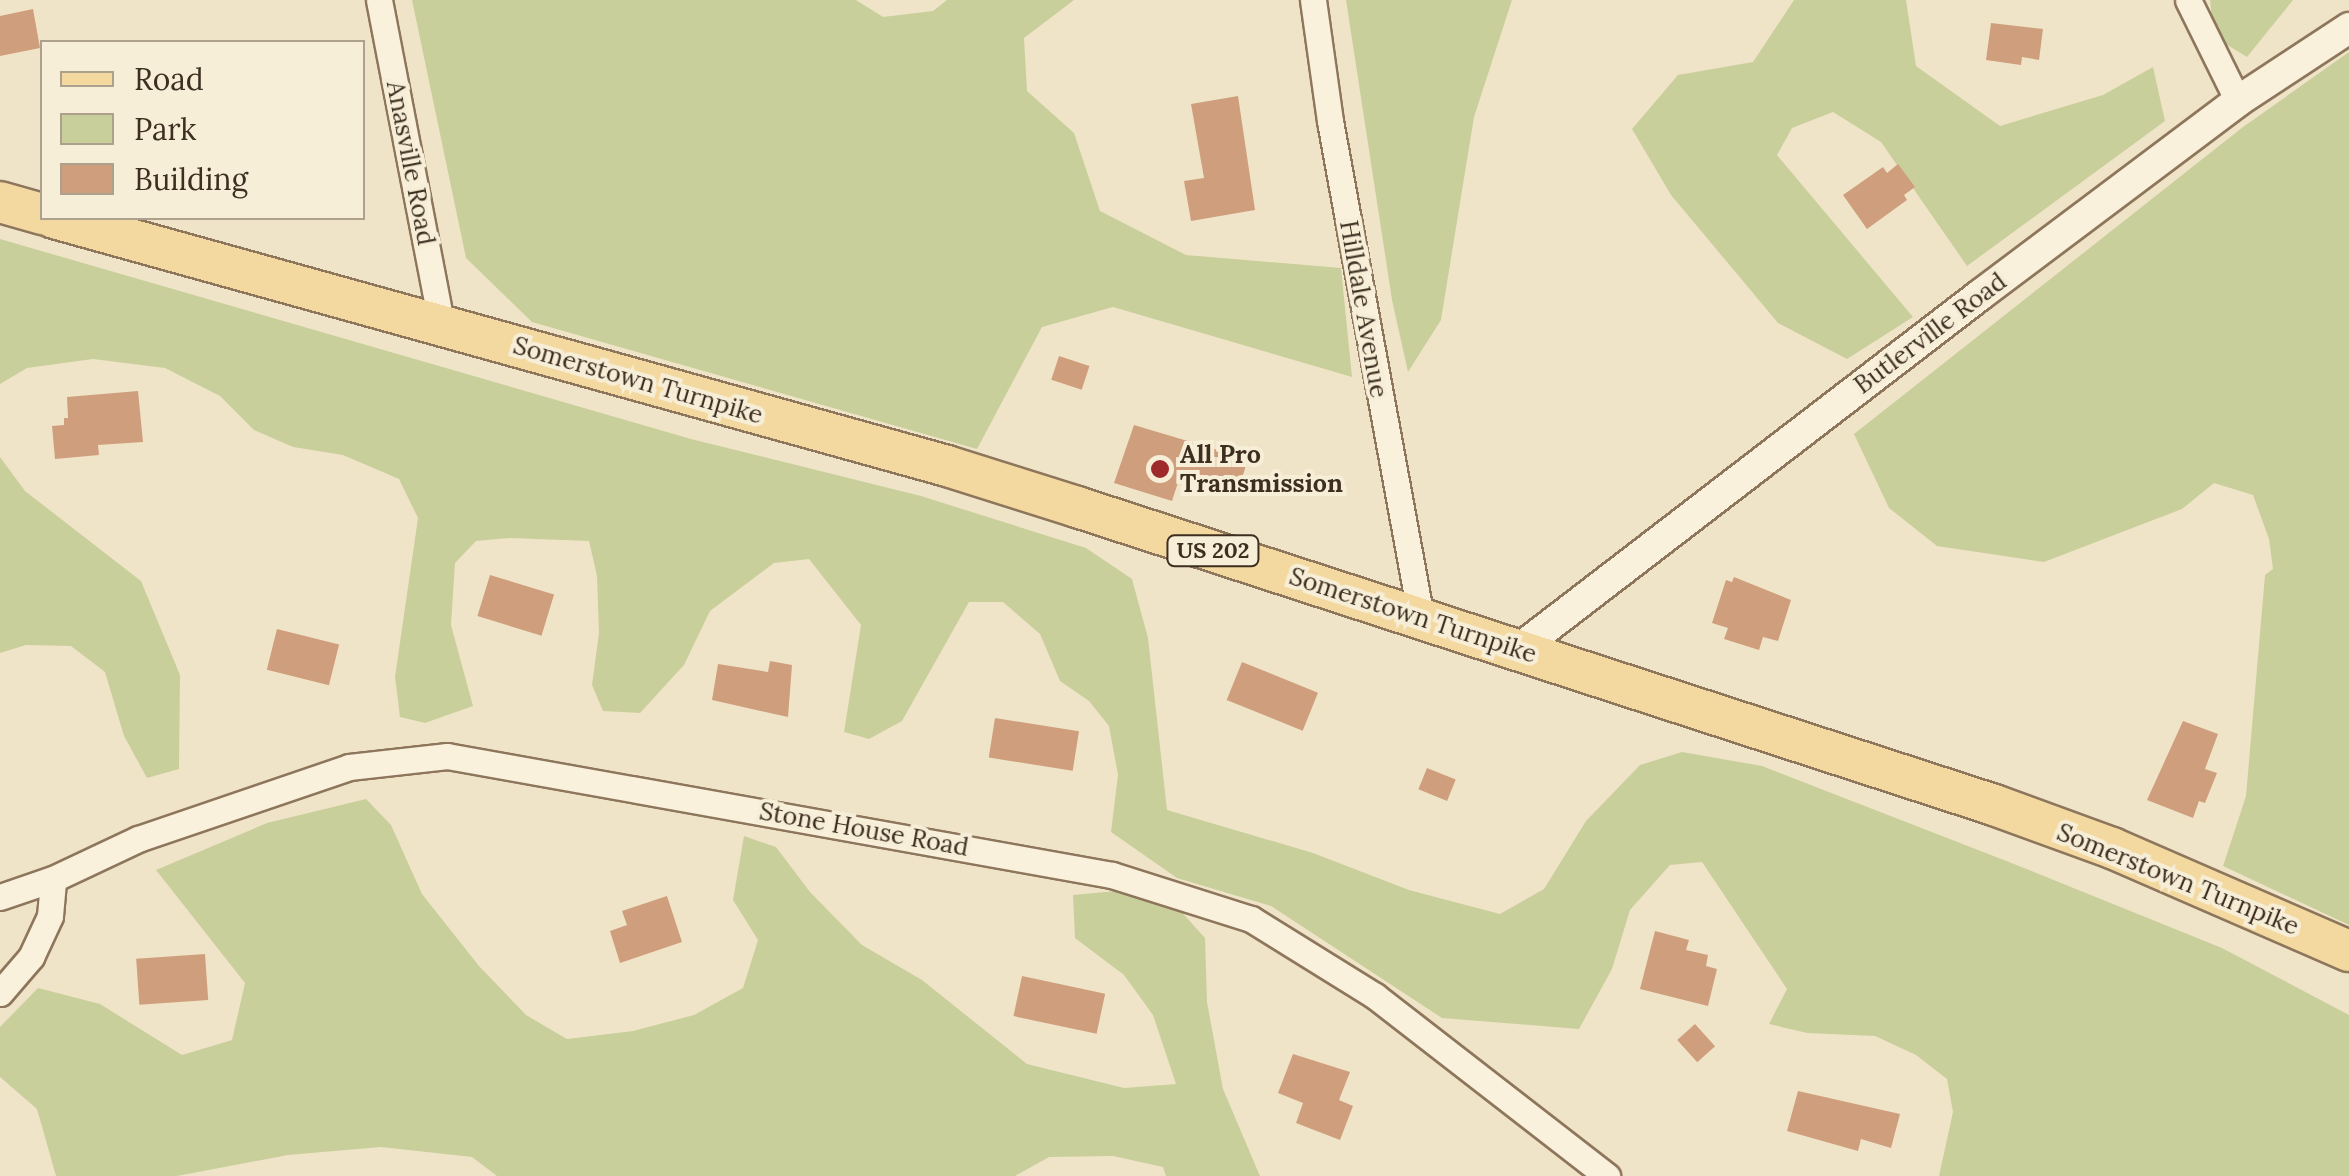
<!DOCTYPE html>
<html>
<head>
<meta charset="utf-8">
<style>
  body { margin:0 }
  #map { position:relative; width:2349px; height:1176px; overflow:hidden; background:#f0e4c8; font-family:Lora,serif }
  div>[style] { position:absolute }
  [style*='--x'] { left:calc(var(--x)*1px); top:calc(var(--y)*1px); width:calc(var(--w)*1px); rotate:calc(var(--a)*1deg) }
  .green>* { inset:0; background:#c9cf9b }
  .building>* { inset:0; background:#cf9f7d; transform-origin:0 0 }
  .roads { filter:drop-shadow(2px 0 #8d765c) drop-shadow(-2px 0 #8d765c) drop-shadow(0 2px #8d765c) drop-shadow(0 -2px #8d765c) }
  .minor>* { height:25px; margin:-12.5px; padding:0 12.5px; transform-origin:12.5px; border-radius:12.5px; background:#faf1dc }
  .tertiary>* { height:30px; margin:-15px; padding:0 15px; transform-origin:15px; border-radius:15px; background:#faf1dc }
  .primary>* { height:40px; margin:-20px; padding:0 20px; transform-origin:20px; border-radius:20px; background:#f3d9a0 }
  .dots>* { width:28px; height:28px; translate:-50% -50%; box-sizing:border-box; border:5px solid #f7eed8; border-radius:50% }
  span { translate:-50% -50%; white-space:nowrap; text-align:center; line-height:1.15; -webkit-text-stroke:8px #f7eed8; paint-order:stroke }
  .shield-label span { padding:2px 8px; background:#f7eed8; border:2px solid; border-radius:8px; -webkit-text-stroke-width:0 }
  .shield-label { font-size:22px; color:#3d2e20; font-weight:700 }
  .street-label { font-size:25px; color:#3d2e20 }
  .poi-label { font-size:25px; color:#3d2e20; font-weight:700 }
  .left { translate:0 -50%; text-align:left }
  .legend { position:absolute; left:40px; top:40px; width:325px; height:180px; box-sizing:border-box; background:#f7eed8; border:2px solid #ada18e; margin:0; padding:12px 18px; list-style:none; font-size:30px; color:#3d2e20 }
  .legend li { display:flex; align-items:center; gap:20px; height:50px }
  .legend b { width:50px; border:2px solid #ada18e }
</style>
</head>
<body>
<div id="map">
  <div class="green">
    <i style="clip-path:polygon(412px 0,856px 0,883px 17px,933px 11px,947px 0,1074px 0,1024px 38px,1027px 91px,1074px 133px,1100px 211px,1186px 255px,1341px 268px,1352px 377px,1113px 307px,1042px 327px,977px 449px,532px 322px,466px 258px)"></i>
    <i style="clip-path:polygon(1346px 0,1512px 0,1474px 117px,1441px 320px,1408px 372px,1392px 300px)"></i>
    <i style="clip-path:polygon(1794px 0,1906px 0,1916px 66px,2000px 126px,2103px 95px,2153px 67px,2165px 121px,1967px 266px,1881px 142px,1833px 112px,1792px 128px,1777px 155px,1913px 317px,1847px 359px,1778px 323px,1671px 195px,1632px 129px,1678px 75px,1753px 62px)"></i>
    <i style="clip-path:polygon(2210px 0,2293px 0,2247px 57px,2214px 37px)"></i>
    <i style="clip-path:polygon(2349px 52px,2349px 925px,2223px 866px,2246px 796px,2265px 575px,2273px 569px,2269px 539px,2253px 495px,2214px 483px,2182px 509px,2044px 562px,1937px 546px,1889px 508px,1854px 434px,2243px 127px)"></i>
    <i style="clip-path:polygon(0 239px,691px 439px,921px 496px,1086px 548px,1132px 579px,1148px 638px,1167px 810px,1313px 853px,1409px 890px,1500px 914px,1544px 889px,1586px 821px,1640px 765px,1682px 752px,1762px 766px,2009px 862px,2222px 948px,2349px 1015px,2349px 1176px,1939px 1176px,1953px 1112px,1947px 1079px,1916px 1055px,1875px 1036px,1807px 1033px,1769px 1024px,1787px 989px,1702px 862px,1670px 865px,1630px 910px,1612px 969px,1579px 1029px,1442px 1018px,1271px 906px,1177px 878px,1111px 832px,1118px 775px,1109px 726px,1089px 701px,1060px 681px,1040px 634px,1003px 602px,969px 602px,902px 721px,869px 739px,844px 732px,861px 625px,809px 559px,774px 563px,710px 611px,684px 665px,640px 713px,603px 711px,592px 685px,599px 633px,597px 576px,589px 541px,509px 538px,476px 541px,455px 563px,451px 625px,473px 706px,425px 723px,400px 717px,395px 677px,418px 518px,399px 479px,343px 455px,293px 447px,254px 430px,220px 396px,165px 368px,93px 359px,27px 368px,0 384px)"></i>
    <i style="clip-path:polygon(0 457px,25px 491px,141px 581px,180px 675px,179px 769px,147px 778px,124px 736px,105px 672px,71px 646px,26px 645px,0 653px)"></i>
    <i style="clip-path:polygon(366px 799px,391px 825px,422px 894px,479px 966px,526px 1015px,567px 1039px,633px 1031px,694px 1015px,743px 988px,758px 940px,733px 900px,744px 836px,776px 847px,810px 892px,862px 945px,922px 980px,1027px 1064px,1124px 1088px,1176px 1084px,1153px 1015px,1124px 975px,1075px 938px,1073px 895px,1116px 891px,1178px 908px,1205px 938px,1207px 1002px,1223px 1089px,1260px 1176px,1166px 1176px,1163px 1167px,1113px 1156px,1049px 1157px,1015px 1176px,497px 1176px,472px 1157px,381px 1147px,288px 1155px,177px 1176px,56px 1176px,37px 1109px,0 1077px,0 1027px,38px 988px,100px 1004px,182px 1055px,232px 1040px,245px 983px,156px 870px,267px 823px)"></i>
  </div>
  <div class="building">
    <i style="clip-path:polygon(33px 9px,40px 48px,0 56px,0 16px)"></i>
    <i style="clip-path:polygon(1991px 23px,2043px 29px,2039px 60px,2022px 57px,2021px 65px,1986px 60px)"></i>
    <i style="clip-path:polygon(1238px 96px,1255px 210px,1191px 221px,1184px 181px,1204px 178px,1191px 104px)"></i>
    <i style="clip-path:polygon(1898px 164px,1915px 187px,1904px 195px,1907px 200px,1867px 229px,1843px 195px,1883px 167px,1887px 173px)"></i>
    <i style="left:1059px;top:356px;width:32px;height:25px;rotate:18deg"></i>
    <i style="clip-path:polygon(138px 391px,143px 442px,98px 445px,99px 455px,55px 459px,52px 426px,64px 425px,64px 418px,68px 418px,67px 397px)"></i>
    <i style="clip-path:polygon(1134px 425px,1248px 459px,1238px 491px,1181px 473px,1172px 501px,1114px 483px)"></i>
    <i style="left:490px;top:575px;width:67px;height:43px;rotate:17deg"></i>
    <i style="clip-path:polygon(1734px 577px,1791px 600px,1778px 641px,1763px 637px,1759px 650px,1724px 639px,1728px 628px,1712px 623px,1726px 580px,1732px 582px)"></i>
    <i style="left:277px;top:629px;width:64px;height:42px;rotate:14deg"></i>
    <i style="clip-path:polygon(770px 661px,792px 665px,788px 717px,712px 700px,718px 664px,768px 672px)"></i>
    <i style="left:1242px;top:662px;width:82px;height:41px;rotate:22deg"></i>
    <i style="left:995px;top:718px;width:85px;height:40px;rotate:9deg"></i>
    <i style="clip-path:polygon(2183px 721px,2218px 734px,2205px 769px,2217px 773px,2205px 803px,2199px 801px,2193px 818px,2147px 800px)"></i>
    <i style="left:1427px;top:768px;width:31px;height:23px;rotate:22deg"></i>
    <i style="clip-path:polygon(667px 896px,682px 942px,620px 963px,610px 931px,627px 925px,622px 911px)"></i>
    <i style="clip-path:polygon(1655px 931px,1689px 940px,1686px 950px,1708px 955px,1706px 966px,1717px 969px,1708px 1006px,1640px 989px)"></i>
    <i style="left:205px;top:954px;width:46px;height:69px;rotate:86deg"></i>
    <i style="left:1022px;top:976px;width:85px;height:41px;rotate:12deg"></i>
    <i style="left:1695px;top:1024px;width:30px;height:24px;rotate:48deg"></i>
    <i style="clip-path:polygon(1293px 1054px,1350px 1072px,1339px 1100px,1353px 1106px,1340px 1140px,1296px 1123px,1303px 1103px,1278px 1093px)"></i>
    <i style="clip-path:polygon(1798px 1091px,1900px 1114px,1891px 1148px,1861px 1139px,1858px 1151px,1787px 1131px)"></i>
  </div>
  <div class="roads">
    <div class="minor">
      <i style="--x:379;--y:0;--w:332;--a:79.1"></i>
      <i style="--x:1313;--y:0;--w:122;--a:82"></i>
      <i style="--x:1330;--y:121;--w:505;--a:79.62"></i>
      <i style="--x:2188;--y:0;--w:113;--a:63.7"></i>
      <i style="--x:0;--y:897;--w:56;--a:-18.8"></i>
      <i style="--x:0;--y:993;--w:48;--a:-49.3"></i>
      <i style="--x:31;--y:957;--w:45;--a:-65.1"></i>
      <i style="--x:50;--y:916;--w:37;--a:-85"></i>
      <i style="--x:53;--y:879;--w:94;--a:-25.2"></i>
      <i style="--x:138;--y:839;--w:223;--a:-18.8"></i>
      <i style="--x:349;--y:767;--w:99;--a:-6.4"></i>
      <i style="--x:447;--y:756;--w:676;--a:10.15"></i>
      <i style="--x:1112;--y:875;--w:146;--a:17.6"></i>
      <i style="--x:1251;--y:919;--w:146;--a:31.8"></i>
      <i style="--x:1375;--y:996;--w:294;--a:37.8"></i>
    </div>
    <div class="tertiary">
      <i style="--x:1519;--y:649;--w:581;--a:-37.52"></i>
      <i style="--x:1980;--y:295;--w:323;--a:-36.9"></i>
      <i style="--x:2238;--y:101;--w:133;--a:-33.3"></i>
    </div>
    <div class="primary">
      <i style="--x:0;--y:202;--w:44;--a:15.9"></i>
      <i style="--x:54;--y:218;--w:927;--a:15.52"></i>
      <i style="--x:947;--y:466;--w:136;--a:17.5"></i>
      <i style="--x:1077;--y:507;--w:964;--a:18"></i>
      <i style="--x:1994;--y:805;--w:126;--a:20"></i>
      <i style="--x:2112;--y:848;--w:258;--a:23.5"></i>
    </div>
  </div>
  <div class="dots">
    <i style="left:1160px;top:469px;background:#9e2a2b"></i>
  </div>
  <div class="shield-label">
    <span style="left:1213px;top:551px">US 202</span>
  </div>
  <div class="street-label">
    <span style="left:411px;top:163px;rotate:79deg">Anasville Road</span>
    <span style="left:1364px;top:309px;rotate:80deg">Hilldale Avenue</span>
    <span style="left:1930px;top:333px;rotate:-37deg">Butlerville Road</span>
    <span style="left:638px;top:380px;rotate:16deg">Somerstown Turnpike</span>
    <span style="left:1413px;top:615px;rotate:18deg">Somerstown Turnpike</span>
    <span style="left:864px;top:829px;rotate:10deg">Stone House Road</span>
    <span style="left:2178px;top:879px;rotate:22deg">Somerstown Turnpike</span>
  </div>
  <div class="poi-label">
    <span class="left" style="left:1180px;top:469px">All Pro<br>Transmission</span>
  </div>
  <ul class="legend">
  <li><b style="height:12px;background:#f3d9a0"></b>Road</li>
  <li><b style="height:28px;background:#c9cf9b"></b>Park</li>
  <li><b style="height:28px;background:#cf9f7d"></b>Building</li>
  </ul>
</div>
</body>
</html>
